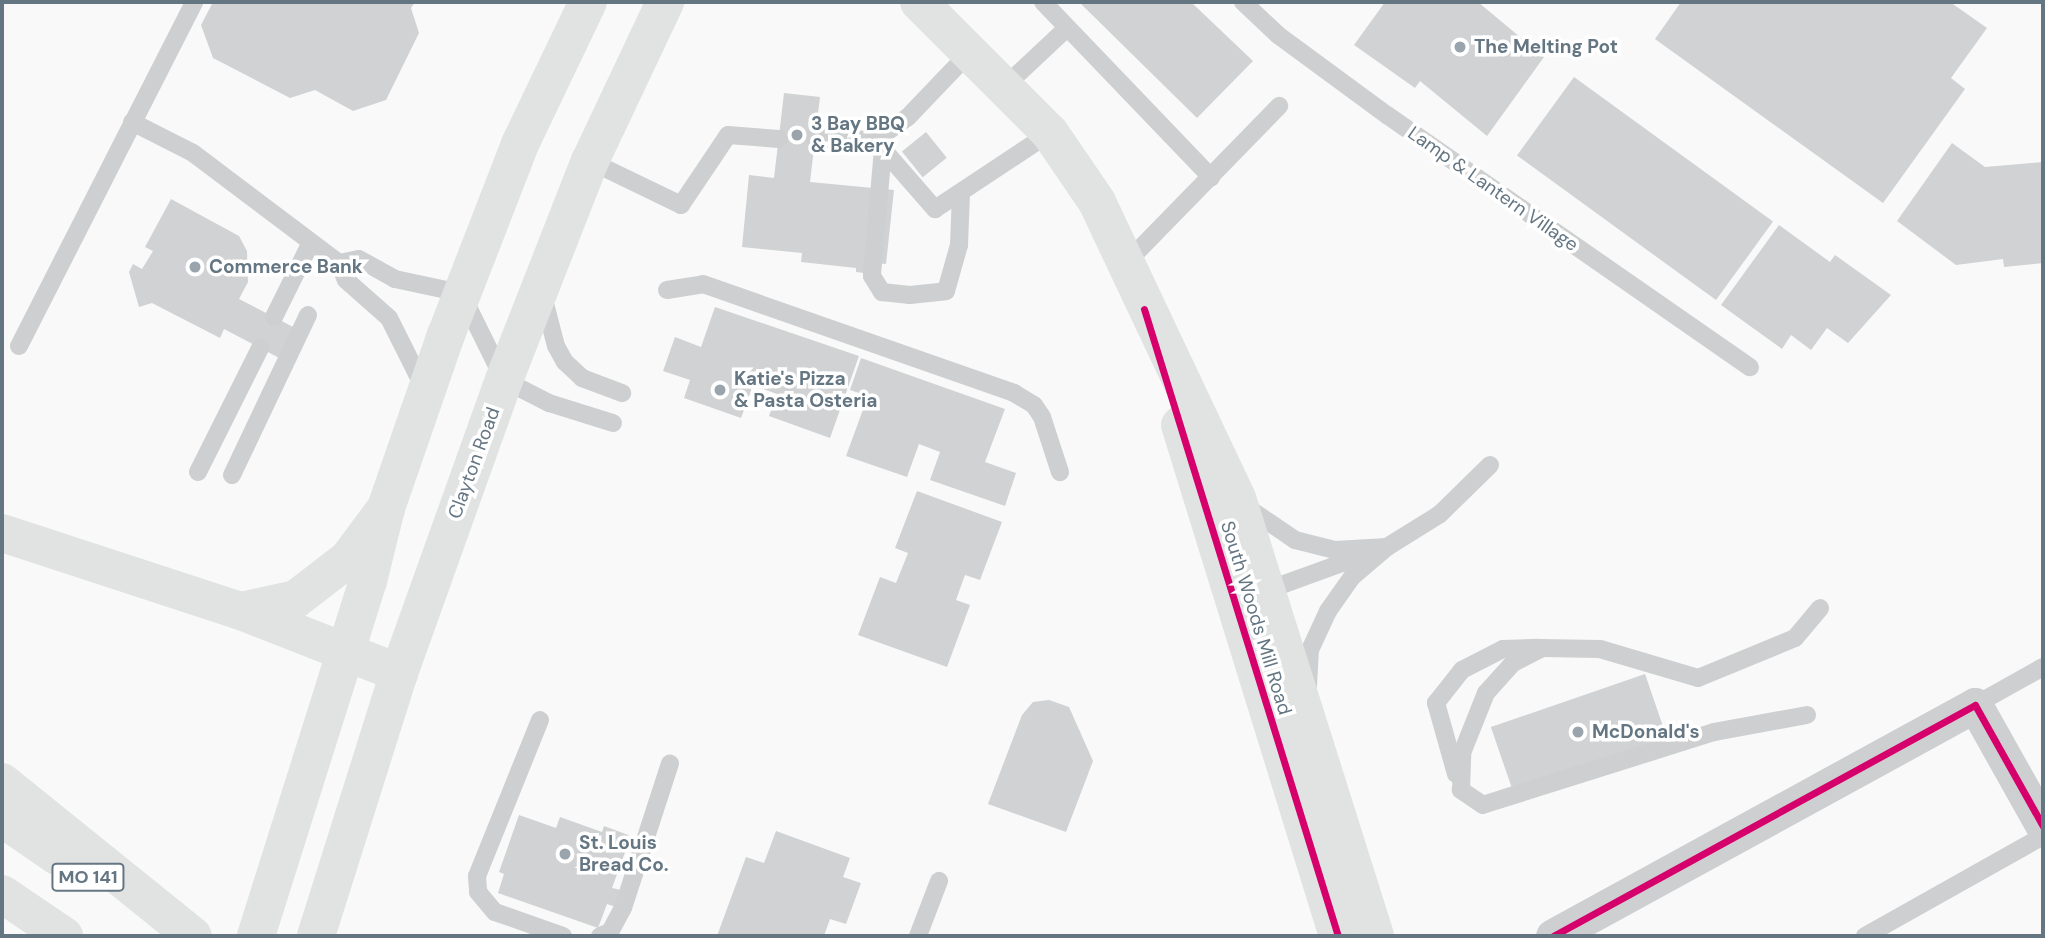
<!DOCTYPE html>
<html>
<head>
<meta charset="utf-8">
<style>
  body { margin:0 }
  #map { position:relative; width:2045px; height:938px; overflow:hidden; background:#f9f9f9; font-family:"DM Sans",sans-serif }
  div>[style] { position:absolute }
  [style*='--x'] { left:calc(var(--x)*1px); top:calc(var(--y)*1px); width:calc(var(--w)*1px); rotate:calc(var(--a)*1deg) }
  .building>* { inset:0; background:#d0d2d3; transform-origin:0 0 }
  .lane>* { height:18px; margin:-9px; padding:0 9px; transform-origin:9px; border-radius:9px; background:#cecfd0 }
  .street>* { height:35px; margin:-17.5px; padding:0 17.5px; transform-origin:17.5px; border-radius:17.5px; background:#cecfd0 }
  .secondary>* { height:38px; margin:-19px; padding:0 19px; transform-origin:19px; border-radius:19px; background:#e1e2e2 }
  .highway>* { height:38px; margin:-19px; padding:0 19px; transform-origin:19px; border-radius:19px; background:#e1e2e2 }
  .cycleway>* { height:7px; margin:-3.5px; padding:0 3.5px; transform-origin:3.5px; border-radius:3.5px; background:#d6006c }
  .dots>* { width:19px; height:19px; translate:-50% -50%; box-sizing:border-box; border:4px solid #fff; border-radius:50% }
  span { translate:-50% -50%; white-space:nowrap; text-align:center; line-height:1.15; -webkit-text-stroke:7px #fff; paint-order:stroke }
  .shield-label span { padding:2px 5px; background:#fff; border:2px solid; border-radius:5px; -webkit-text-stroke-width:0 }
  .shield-label { font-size:18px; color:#657683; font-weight:700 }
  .poi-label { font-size:19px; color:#657683; font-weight:700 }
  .left { translate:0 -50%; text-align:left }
  .street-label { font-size:19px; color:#657683 }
  .frame { position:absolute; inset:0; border:4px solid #657683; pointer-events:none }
</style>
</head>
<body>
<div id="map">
  <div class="building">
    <i style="clip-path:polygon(213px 2px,415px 2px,411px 8px,419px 33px,386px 100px,353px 111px,315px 90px,290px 98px,213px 58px,201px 25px)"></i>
    <i style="clip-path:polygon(1079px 2px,1191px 2px,1253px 61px,1197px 118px)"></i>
    <i style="clip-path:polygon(1385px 2px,1478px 2px,1544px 57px,1487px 136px,1420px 81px,1415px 88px,1354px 45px)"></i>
    <i style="clip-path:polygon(1681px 2px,1950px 2px,1987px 28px,1951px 78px,1965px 89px,1883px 203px,1655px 39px)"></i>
    <i style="left:1574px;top:77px;width:246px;height:97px;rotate:36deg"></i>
    <i style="clip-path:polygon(784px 93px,820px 97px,810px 182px,894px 190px,886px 264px,865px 262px,864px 273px,856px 272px,856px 268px,801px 262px,802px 253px,742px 247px,749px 175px,774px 178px)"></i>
    <i style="left:926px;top:132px;width:33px;height:31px;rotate:51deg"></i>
    <i style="clip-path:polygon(1952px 143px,1985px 167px,2043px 162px,2043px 263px,2004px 267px,2003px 259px,1956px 265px,1897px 221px)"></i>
    <i style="clip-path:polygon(171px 199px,239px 236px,247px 251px,248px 282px,239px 299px,301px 331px,285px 361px,224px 329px,220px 338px,152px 303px,139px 307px,129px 272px,133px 264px,142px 269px,153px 251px,145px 247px)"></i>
    <i style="clip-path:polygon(1779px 225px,1830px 262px,1835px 255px,1891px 295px,1848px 343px,1827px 328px,1811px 350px,1791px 335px,1782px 349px,1721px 305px)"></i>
    <i style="clip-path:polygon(715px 307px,859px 356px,830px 438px,769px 416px,777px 394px,753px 385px,741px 418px,684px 398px,690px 380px,663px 371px,675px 337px,701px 347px)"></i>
    <i style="clip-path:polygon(861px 358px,1005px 409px,985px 462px,1016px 473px,1005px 506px,930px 480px,940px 452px,919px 444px,907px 477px,846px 456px,868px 396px,850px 390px)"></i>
    <i style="clip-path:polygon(917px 491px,1002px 522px,980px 580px,965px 575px,956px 600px,970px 605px,947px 667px,858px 635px,880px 577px,896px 583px,908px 553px,895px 548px)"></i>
    <i style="left:1645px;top:674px;width:69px;height:163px;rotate:71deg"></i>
    <i style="clip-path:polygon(1049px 700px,1069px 707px,1093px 761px,1066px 832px,988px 804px,1022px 715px,1033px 702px)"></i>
    <i style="clip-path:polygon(519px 815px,556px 828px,560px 817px,602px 832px,604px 826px,631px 836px,612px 888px,621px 890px,616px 907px,607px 904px,598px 928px,498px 893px,504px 874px,499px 872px)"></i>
    <i style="clip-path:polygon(776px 831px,850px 858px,843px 877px,861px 883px,846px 924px,830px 919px,824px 936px,717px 936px,746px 857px,764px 863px)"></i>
  </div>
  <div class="lane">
    <i style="--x:1043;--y:2;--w:243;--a:46.2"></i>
    <i style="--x:1243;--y:2;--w:48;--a:43.3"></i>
    <i style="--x:1278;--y:35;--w:135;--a:36.3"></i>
    <i style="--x:1387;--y:115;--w:442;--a:34.8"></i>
    <i style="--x:1005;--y:86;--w:83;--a:-43.1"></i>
    <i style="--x:132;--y:122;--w:68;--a:26.9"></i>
    <i style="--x:193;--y:153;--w:183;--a:37"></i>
    <i style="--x:815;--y:138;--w:60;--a:1.9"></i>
    <i style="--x:875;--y:140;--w:40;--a:-34.9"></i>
    <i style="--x:908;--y:117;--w:93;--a:-46.3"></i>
    <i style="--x:880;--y:146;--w:84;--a:48.9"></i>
    <i style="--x:935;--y:209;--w:138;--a:-33.5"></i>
    <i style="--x:883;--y:149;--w:127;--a:95"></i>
    <i style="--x:872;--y:276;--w:19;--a:58"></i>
    <i style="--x:882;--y:292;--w:28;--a:6"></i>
    <i style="--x:910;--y:295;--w:36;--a:-6"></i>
    <i style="--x:946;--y:291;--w:48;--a:-74.2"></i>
    <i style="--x:959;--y:245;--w:51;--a:-87.8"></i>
    <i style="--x:590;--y:161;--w:101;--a:25.8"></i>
    <i style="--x:681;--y:205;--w:84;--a:-56.1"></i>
    <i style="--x:728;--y:135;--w:51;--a:4.5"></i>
    <i style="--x:339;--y:263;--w:20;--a:-11"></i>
    <i style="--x:359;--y:259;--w:41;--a:29.1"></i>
    <i style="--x:395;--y:279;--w:67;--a:12"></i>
    <i style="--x:461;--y:293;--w:97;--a:63.7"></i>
    <i style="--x:504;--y:380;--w:51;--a:27.1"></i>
    <i style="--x:549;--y:403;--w:67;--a:17.4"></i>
    <i style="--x:339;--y:263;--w:18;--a:68"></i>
    <i style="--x:346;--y:280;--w:57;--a:41.5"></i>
    <i style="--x:389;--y:318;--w:78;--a:63.4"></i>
    <i style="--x:1125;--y:264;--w:221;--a:-45.7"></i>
    <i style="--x:667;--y:290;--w:36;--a:-9"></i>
    <i style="--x:703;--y:284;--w:330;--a:19.3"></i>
    <i style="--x:1014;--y:393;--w:23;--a:31"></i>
    <i style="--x:1034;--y:405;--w:14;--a:56"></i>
    <i style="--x:1042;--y:417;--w:58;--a:71.9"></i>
    <i style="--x:543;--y:296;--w:52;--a:75.4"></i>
    <i style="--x:556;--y:346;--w:18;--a:61"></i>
    <i style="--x:565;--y:362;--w:23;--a:43"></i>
    <i style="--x:582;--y:378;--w:43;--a:20.6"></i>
    <i style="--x:274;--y:317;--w:81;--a:-63.7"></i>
    <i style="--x:19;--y:346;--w:386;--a:-63"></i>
    <i style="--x:198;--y:472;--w:139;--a:-63.4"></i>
    <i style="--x:232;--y:475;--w:177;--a:-64.6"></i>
    <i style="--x:1248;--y:508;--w:57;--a:34.2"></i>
    <i style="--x:1295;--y:540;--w:41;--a:14"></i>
    <i style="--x:1335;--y:550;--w:52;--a:-3.3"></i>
    <i style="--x:1262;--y:592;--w:112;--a:-19.9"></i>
    <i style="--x:1308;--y:686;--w:36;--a:-87"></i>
    <i style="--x:1310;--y:650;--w:43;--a:-65.2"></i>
    <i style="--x:1328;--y:611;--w:42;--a:-54.8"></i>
    <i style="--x:1352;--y:577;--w:46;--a:-40.6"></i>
    <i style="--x:1387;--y:547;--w:62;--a:-31.9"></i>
    <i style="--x:1440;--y:514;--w:70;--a:-44.4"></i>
    <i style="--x:1975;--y:705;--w:78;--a:-29.2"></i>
    <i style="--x:1807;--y:715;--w:95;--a:169.6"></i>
    <i style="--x:1714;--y:732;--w:242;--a:162.5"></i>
    <i style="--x:1483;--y:805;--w:27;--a:-146"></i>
    <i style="--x:1461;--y:790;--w:37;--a:-88"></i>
    <i style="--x:1462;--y:753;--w:65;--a:-68.2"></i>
    <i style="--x:1486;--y:693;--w:40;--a:-48"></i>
    <i style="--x:1513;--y:663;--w:33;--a:-27"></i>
    <i style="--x:1542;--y:648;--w:58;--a:1"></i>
    <i style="--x:1600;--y:649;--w:102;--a:16.5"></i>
    <i style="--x:1698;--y:678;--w:105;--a:-22.4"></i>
    <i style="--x:1795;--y:638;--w:39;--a:-50"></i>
    <i style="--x:540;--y:720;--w:168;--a:112"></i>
    <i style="--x:477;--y:876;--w:16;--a:86"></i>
    <i style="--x:478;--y:892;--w:26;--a:50"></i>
    <i style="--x:495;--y:912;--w:72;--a:19.4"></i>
    <i style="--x:1456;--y:774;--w:74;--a:-105.7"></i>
    <i style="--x:1436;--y:703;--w:42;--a:-51.8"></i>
    <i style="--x:1462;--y:670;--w:46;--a:-27.1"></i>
    <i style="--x:1503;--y:649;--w:35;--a:-2"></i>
    <i style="--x:600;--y:936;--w:11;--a:-22"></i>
    <i style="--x:610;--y:932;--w:27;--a:-62"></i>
    <i style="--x:623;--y:908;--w:152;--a:-72"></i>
    <i style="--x:918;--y:936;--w:59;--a:-69.1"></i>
    <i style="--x:1865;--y:936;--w:204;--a:-29.3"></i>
  </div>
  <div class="street">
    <i style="--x:1553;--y:936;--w:481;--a:-28.7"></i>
    <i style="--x:1975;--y:705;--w:139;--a:60.7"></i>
  </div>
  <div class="secondary">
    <i style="--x:919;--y:2;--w:185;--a:45"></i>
    <i style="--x:1050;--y:133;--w:83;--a:55.7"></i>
    <i style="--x:1097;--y:202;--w:327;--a:64.7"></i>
    <i style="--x:1237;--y:498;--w:459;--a:72.5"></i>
    <i style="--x:1180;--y:425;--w:535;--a:72.82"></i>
    <i style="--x:256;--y:936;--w:372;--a:-72.5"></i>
    <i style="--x:368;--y:581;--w:75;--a:-76.1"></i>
    <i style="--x:386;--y:508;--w:183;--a:-70.9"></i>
    <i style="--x:446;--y:335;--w:205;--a:-68.8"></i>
    <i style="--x:520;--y:144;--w:157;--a:-64.4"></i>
    <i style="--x:316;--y:936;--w:276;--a:-72.5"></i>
    <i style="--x:399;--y:673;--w:311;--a:-70.3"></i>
    <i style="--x:504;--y:380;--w:235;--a:-68.6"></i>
    <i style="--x:590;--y:161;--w:176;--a:-64.7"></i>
  </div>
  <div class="highway">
    <i style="--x:2;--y:533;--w:251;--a:18.1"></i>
    <i style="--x:241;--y:611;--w:170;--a:21.4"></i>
    <i style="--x:241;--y:611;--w:56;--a:-12.3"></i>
    <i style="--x:296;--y:599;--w:66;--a:-37.6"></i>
    <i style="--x:348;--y:559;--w:64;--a:-53.3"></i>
    <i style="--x:2;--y:782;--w:245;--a:38.9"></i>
    <i style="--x:2;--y:818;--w:67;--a:34.6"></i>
    <i style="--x:2;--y:894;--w:75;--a:34.1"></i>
  </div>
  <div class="cycleway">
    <i style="--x:1144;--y:309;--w:656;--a:72.81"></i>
    <i style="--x:1553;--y:936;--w:481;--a:-28.7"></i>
    <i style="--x:1975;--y:705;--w:139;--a:60.7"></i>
  </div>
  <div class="dots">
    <i style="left:1460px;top:47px;background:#99a4ac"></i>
    <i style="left:797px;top:135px;background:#99a4ac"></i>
    <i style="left:195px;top:267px;background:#99a4ac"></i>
    <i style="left:720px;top:390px;background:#99a4ac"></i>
    <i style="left:1578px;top:732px;background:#99a4ac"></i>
    <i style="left:565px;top:854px;background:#99a4ac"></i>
  </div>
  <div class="shield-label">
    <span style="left:88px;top:877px">MO 141</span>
  </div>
  <div class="poi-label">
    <span class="left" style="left:1474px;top:47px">The Melting Pot</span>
    <span class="left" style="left:811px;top:135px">3 Bay BBQ<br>&amp; Bakery</span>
    <span class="left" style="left:209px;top:267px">Commerce Bank</span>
    <span class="left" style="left:734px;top:390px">Katie's Pizza<br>&amp; Pasta Osteria</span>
    <span class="left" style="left:1592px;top:732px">McDonald's</span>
    <span class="left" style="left:579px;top:854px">St. Louis<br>Bread Co.</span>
  </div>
  <div class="street-label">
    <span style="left:1493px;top:189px;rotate:35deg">Lamp &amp; Lantern Village</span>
    <span style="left:474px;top:463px;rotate:-70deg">Clayton Road</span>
    <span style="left:1256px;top:618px;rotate:73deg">South Woods Mill Road</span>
  </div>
  <div class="frame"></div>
</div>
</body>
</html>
